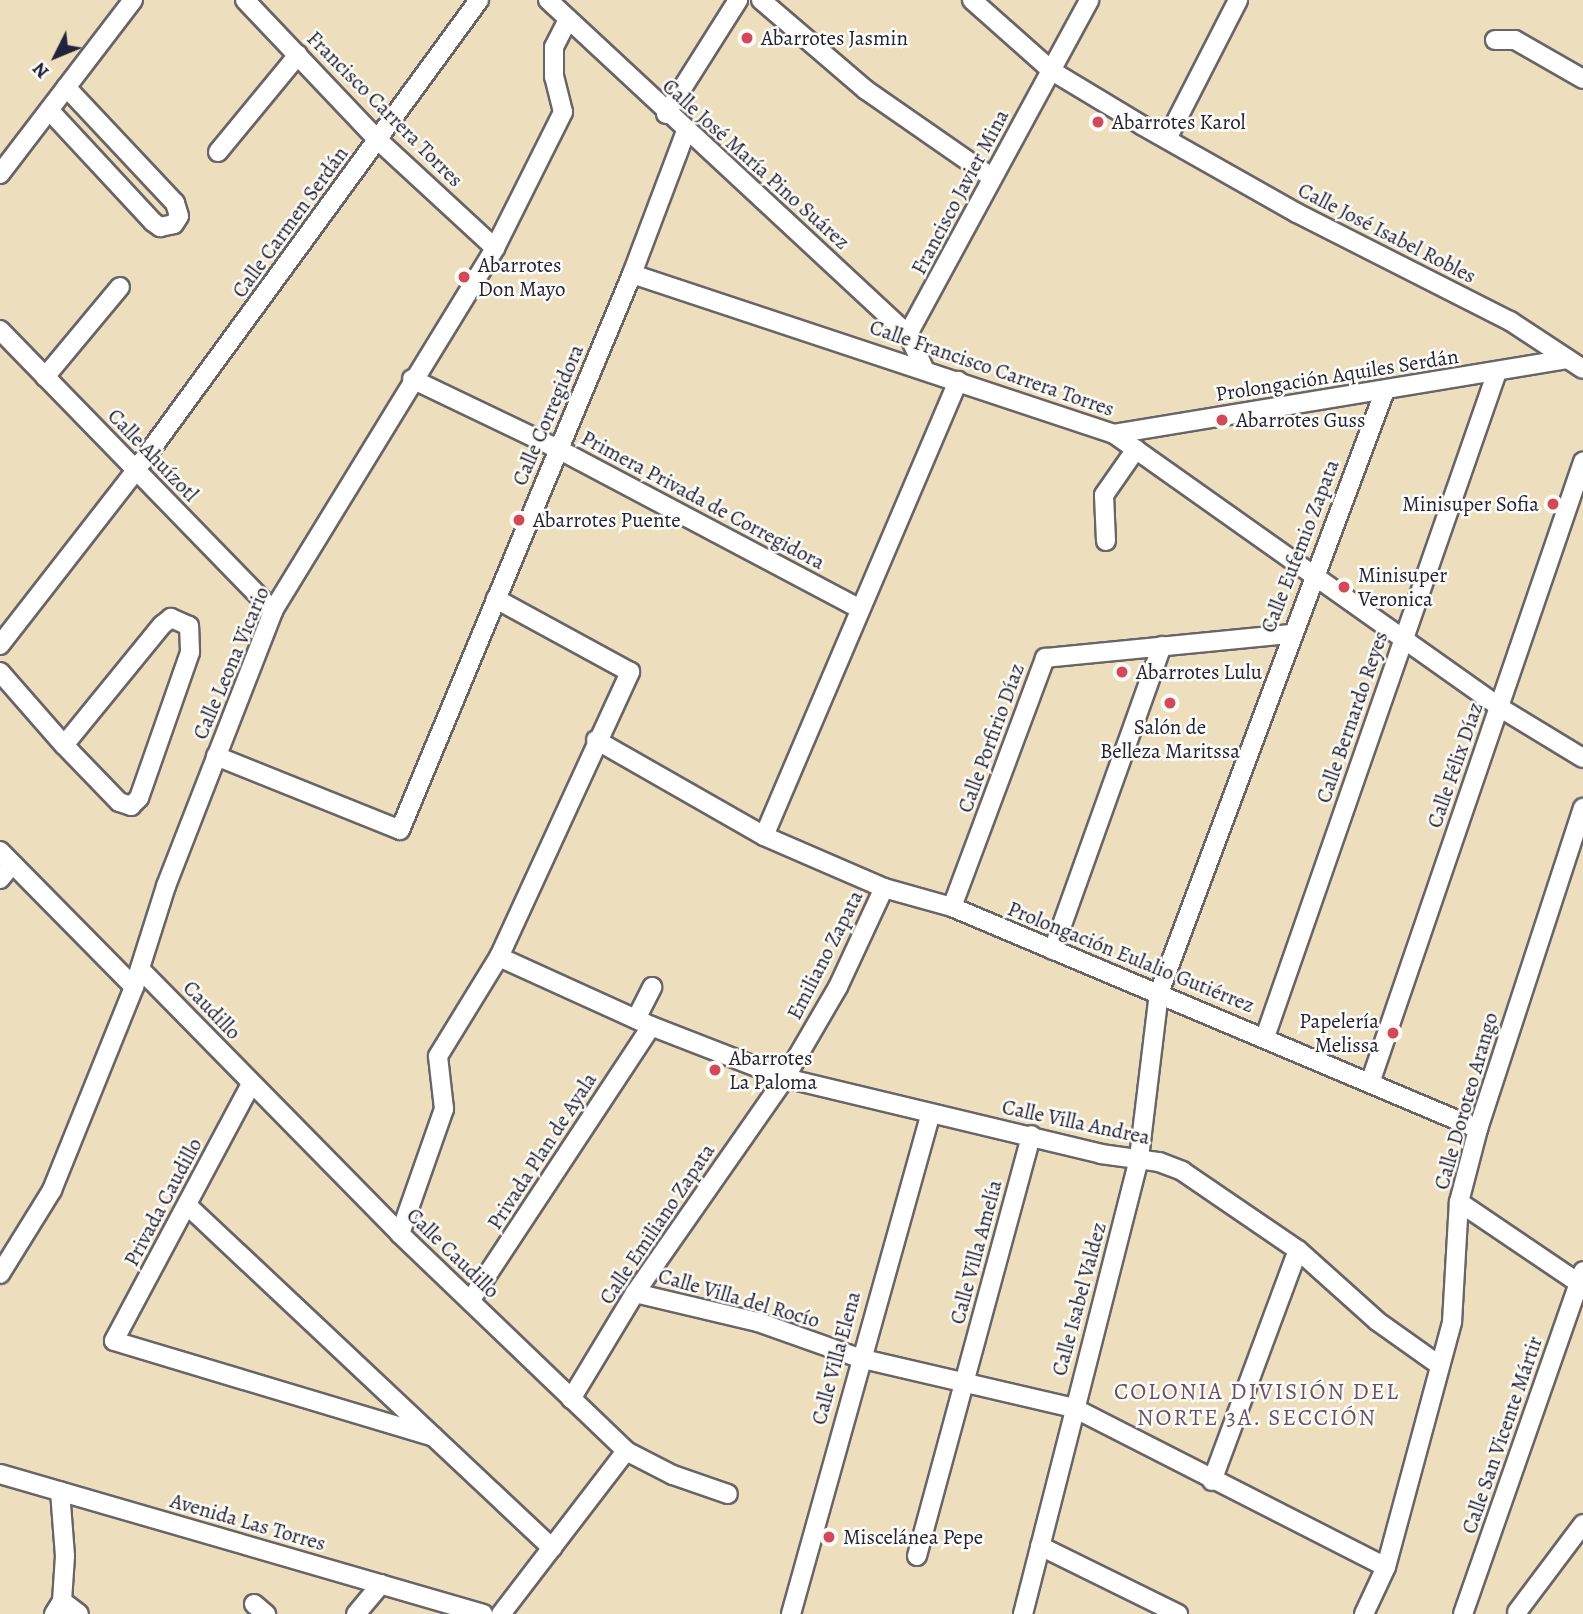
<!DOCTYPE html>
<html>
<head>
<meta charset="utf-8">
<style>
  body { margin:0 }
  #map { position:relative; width:1583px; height:1614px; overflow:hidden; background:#eddfbd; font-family:Alegreya,serif }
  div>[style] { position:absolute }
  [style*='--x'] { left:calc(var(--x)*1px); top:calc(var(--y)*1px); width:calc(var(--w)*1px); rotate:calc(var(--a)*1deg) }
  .roads { filter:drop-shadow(2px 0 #696468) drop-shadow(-2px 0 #696468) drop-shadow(0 2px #696468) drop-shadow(0 -2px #696468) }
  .minor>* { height:18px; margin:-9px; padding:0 9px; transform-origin:9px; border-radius:9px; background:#fff }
  .dots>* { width:19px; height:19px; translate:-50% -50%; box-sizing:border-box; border:4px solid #fdfcf7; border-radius:50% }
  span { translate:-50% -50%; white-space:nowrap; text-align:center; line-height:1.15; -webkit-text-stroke:5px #fdfcf7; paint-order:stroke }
  .poi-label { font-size:21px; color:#22223b }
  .left { translate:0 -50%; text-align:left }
  .right { translate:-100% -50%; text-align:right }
  .street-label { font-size:21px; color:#22223b }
  .neighbourhood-label { font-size:23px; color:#685068; letter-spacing:2px }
  .north { position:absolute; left:21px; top:21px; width:70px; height:70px; -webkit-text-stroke:5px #fdfcf7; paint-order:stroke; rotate:227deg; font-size:19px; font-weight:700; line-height:28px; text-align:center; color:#22223b }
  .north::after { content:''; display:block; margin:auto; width:24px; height:32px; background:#22223b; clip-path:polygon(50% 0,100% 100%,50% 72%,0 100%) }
</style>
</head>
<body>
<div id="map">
  <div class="roads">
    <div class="minor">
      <i style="--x:245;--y:0;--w:195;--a:46.5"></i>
      <i style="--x:379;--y:141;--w:158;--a:42.7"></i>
      <i style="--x:548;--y:0;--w:491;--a:42.9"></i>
      <i style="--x:908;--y:334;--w:38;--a:65"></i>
      <i style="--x:761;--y:0;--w:138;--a:40.6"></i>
      <i style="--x:866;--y:90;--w:152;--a:34.8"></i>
      <i style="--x:972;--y:0;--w:107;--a:41.6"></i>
      <i style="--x:1052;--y:71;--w:106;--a:31.1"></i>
      <i style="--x:1143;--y:126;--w:177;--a:29.5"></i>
      <i style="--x:1297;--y:213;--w:239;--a:26.9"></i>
      <i style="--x:1510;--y:321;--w:87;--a:33.3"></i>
      <i style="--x:1495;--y:40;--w:20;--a:0"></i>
      <i style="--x:1515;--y:40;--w:78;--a:29.8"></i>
      <i style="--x:49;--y:110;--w:153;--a:47.1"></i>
      <i style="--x:153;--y:222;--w:9;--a:36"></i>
      <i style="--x:160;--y:227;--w:14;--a:-12"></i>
      <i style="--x:174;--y:224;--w:9;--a:-58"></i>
      <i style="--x:179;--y:216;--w:14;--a:-107"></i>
      <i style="--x:175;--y:203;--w:159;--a:-133.2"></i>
      <i style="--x:666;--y:114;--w:135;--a:-57.7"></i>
      <i style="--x:1167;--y:139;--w:156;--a:-62.9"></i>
      <i style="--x:218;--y:152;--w:126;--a:-50.5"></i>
      <i style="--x:0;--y:174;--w:219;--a:-52.6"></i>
      <i style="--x:632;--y:274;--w:508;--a:18.36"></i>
      <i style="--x:1114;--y:434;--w:472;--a:35.3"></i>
      <i style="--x:1499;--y:707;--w:98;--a:31.3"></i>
      <i style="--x:0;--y:330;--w:392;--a:45.8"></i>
      <i style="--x:908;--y:334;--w:380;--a:-61.5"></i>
      <i style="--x:45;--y:377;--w:117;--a:-50.2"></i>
      <i style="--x:412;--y:379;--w:162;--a:25.6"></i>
      <i style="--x:558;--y:449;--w:340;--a:27.9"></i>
      <i style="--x:1114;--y:434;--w:459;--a:-9.4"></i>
      <i style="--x:1106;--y:541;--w:46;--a:-92.5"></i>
      <i style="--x:1104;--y:495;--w:56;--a:-55.2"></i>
      <i style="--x:0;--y:645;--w:222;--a:-52.1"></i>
      <i style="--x:136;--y:470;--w:582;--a:-53.88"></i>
      <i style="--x:0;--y:672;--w:97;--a:48.8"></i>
      <i style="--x:64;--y:745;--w:79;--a:46"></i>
      <i style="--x:119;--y:802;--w:13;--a:18"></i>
      <i style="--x:131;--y:806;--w:11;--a:-45"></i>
      <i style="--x:139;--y:798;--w:155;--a:-70.7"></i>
      <i style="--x:190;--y:652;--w:26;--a:-92"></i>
      <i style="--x:189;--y:626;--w:20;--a:-156"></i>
      <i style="--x:171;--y:618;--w:11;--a:142"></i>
      <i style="--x:162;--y:625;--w:155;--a:129.2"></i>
      <i style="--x:596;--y:740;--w:193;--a:29.7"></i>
      <i style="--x:764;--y:836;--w:131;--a:23.4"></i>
      <i style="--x:884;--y:888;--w:71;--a:15.6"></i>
      <i style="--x:952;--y:907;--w:571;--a:22.88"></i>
      <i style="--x:216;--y:756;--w:198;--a:21.9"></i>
      <i style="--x:400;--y:830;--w:602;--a:-67.35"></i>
      <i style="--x:632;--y:274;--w:153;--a:-69.3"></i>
      <i style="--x:764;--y:836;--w:495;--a:-66.9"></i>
      <i style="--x:0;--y:851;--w:191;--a:45.4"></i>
      <i style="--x:0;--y:879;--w:19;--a:-51"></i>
      <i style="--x:952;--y:907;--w:266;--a:-69.5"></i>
      <i style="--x:1045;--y:658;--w:246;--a:-5.6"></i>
      <i style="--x:1053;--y:950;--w:323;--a:-70.3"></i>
      <i style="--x:499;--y:957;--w:167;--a:24.4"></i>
      <i style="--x:651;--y:1026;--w:144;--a:21.2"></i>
      <i style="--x:785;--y:1078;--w:325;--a:13.5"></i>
      <i style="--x:1101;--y:1154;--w:59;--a:7.9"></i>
      <i style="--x:1159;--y:1162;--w:25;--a:21"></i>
      <i style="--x:1182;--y:1171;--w:140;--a:34.3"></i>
      <i style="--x:1298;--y:1250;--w:106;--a:41.9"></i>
      <i style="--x:1377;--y:1321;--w:76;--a:35.4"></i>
      <i style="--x:140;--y:969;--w:371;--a:45.5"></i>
      <i style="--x:400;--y:1234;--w:313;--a:43.8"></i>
      <i style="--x:626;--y:1451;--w:53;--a:27.1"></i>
      <i style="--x:673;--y:1475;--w:58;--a:19.1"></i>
      <i style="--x:636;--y:1019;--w:36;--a:-63"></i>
      <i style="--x:1265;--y:1037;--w:704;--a:-70.77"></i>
      <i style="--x:1370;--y:1083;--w:657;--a:-71.07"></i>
      <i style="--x:251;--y:1084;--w:291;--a:118.1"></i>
      <i style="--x:114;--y:1341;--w:334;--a:16.7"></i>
      <i style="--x:1459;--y:1202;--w:150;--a:34.1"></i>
      <i style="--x:187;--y:1205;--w:501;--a:43.22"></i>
      <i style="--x:400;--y:1234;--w:133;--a:-70.6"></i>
      <i style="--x:444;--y:1109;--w:53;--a:-96.5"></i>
      <i style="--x:438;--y:1056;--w:116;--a:-58.4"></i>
      <i style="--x:499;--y:957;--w:314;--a:-65.3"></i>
      <i style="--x:630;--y:672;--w:153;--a:-151.4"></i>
      <i style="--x:0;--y:1274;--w:99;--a:-58.2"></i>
      <i style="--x:52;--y:1190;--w:219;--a:-68"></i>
      <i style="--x:134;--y:987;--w:106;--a:-72.4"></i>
      <i style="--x:166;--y:886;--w:297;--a:-68.7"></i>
      <i style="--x:274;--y:609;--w:423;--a:-58.5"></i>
      <i style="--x:495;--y:248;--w:152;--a:-63.4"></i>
      <i style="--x:563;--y:112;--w:36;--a:-104"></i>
      <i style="--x:554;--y:77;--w:30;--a:-90"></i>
      <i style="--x:554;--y:47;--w:31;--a:-63"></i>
      <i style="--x:635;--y:1293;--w:126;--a:13.3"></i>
      <i style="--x:758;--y:1322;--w:107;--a:19.6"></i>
      <i style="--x:859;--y:1358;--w:221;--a:13.1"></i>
      <i style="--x:1074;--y:1408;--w:350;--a:27"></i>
      <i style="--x:470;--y:1301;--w:329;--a:-56.6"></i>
      <i style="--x:571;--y:1399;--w:124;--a:-58.9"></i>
      <i style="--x:635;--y:1293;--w:262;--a:-55.1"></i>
      <i style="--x:785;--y:1078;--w:105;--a:-59.8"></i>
      <i style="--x:838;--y:987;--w:109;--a:-65.1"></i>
      <i style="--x:0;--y:1474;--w:503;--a:16.16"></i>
      <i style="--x:1212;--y:1481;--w:246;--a:-69.6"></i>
      <i style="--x:1040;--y:1546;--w:154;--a:26.2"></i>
      <i style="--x:917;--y:1556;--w:436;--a:-74.8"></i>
      <i style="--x:62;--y:1601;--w:21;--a:37"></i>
      <i style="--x:254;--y:1604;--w:16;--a:40"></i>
      <i style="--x:1517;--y:1612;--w:110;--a:-53.1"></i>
      <i style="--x:54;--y:1614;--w:15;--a:-58"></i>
      <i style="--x:62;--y:1601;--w:45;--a:-86.2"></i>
      <i style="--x:65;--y:1556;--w:65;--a:-94.4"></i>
      <i style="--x:356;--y:1614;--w:39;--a:-50"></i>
      <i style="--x:501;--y:1614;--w:205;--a:-52.5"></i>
      <i style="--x:791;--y:1614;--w:517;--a:-74.4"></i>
      <i style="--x:1023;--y:1614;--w:471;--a:-75.7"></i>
      <i style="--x:1139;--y:1158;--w:166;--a:-83.1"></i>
      <i style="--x:1159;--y:993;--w:641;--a:-69.44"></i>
      <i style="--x:1364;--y:1614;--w:52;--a:-64.9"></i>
      <i style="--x:1386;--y:1567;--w:254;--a:-74.9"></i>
      <i style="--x:1452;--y:1322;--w:120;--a:-86.7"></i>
      <i style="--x:1459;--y:1202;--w:75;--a:-75.4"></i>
      <i style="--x:1478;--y:1129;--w:338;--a:-71.9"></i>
      <i style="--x:1463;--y:1614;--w:363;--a:-70.7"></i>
    </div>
  </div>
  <div class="dots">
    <i style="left:747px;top:38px;background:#d1495b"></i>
    <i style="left:1098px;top:122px;background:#d1495b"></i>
    <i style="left:464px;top:277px;background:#d1495b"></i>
    <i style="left:1222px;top:420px;background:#d1495b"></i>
    <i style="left:1553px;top:504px;background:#d1495b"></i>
    <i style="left:519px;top:520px;background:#d1495b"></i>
    <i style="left:1344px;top:587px;background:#d1495b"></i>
    <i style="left:1122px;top:672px;background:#d1495b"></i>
    <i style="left:1170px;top:703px;background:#d1495b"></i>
    <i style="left:1393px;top:1033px;background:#d1495b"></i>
    <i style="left:715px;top:1070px;background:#d1495b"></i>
    <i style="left:829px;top:1537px;background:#d1495b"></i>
  </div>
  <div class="poi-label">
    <span class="left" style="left:761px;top:38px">Abarrotes Jasmin</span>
    <span class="left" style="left:1112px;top:122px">Abarrotes Karol</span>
    <span class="left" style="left:478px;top:277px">Abarrotes<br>Don Mayo</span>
    <span class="left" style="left:1236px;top:420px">Abarrotes Guss</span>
    <span class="right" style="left:1539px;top:504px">Minisuper Sofia</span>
    <span class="left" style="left:533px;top:520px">Abarrotes Puente</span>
    <span class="left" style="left:1358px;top:587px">Minisuper<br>Veronica</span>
    <span class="left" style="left:1136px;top:672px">Abarrotes Lulu</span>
    <span style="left:1170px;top:739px">Salón de<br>Belleza Maritssa</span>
    <span class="right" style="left:1379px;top:1033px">Papelería<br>Melissa</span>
    <span class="left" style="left:729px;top:1070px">Abarrotes<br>La Paloma</span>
    <span class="left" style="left:843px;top:1537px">Miscelánea Pepe</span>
  </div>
  <div class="street-label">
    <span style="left:385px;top:109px;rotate:45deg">Francisco Carrera Torres</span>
    <span style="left:756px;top:164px;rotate:42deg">Calle José María Pino Suárez</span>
    <span style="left:960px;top:192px;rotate:-62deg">Francisco Javier Mina</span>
    <span style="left:290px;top:222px;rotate:-54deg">Calle Carmen Serdán</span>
    <span style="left:1387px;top:233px;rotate:27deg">Calle José Isabel Robles</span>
    <span style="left:992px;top:368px;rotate:19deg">Calle Francisco Carrera Torres</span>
    <span style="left:1337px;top:375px;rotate:-9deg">Prolongación Aquiles Serdán</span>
    <span style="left:548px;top:415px;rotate:-67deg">Calle Corregidora</span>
    <span style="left:153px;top:455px;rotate:46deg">Calle Ahuízotl</span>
    <span style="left:703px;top:500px;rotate:28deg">Primera Privada de Corregidora</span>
    <span style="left:1300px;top:546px;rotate:-69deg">Calle Eufemio Zapata</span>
    <span style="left:231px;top:663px;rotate:-67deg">Calle Leona Vicario</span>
    <span style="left:1352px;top:717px;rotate:-71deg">Calle Bernardo Reyes</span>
    <span style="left:991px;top:738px;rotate:-70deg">Calle Porfirio Díaz</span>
    <span style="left:1455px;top:765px;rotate:-71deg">Calle Félix Díaz</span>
    <span style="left:825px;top:955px;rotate:-63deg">Emiliano Zapata</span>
    <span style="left:1131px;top:957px;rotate:22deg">Prolongación Eulalio Gutiérrez</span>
    <span style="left:212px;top:1010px;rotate:46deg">Caudillo</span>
    <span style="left:1466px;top:1101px;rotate:-74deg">Calle Doroteo Arango</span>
    <span style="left:1076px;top:1122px;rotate:12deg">Calle Villa Andrea</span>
    <span style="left:542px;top:1151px;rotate:-57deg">Privada Plan de Ayala</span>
    <span style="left:163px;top:1202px;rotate:-62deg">Privada Caudillo</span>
    <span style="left:657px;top:1224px;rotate:-56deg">Calle Emiliano Zapata</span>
    <span style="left:976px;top:1252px;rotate:-75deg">Calle Villa Amelía</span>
    <span style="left:453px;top:1253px;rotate:44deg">Calle Caudillo</span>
    <span style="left:739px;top:1298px;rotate:16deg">Calle Villa del Rocío</span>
    <span style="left:1079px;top:1299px;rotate:-75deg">Calle Isabel Valdez</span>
    <span style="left:836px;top:1358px;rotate:-75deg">Calle Villa Elena</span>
    <span style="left:1502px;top:1435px;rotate:-71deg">Calle San Vicente Mártir</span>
    <span style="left:248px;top:1522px;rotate:16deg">Avenida Las Torres</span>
  </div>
  <div class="neighbourhood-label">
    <span style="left:1257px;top:1405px">COLONIA DIVISIÓN DEL<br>NORTE 3A. SECCIÓN</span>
  </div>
  <div class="north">N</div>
</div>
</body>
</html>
